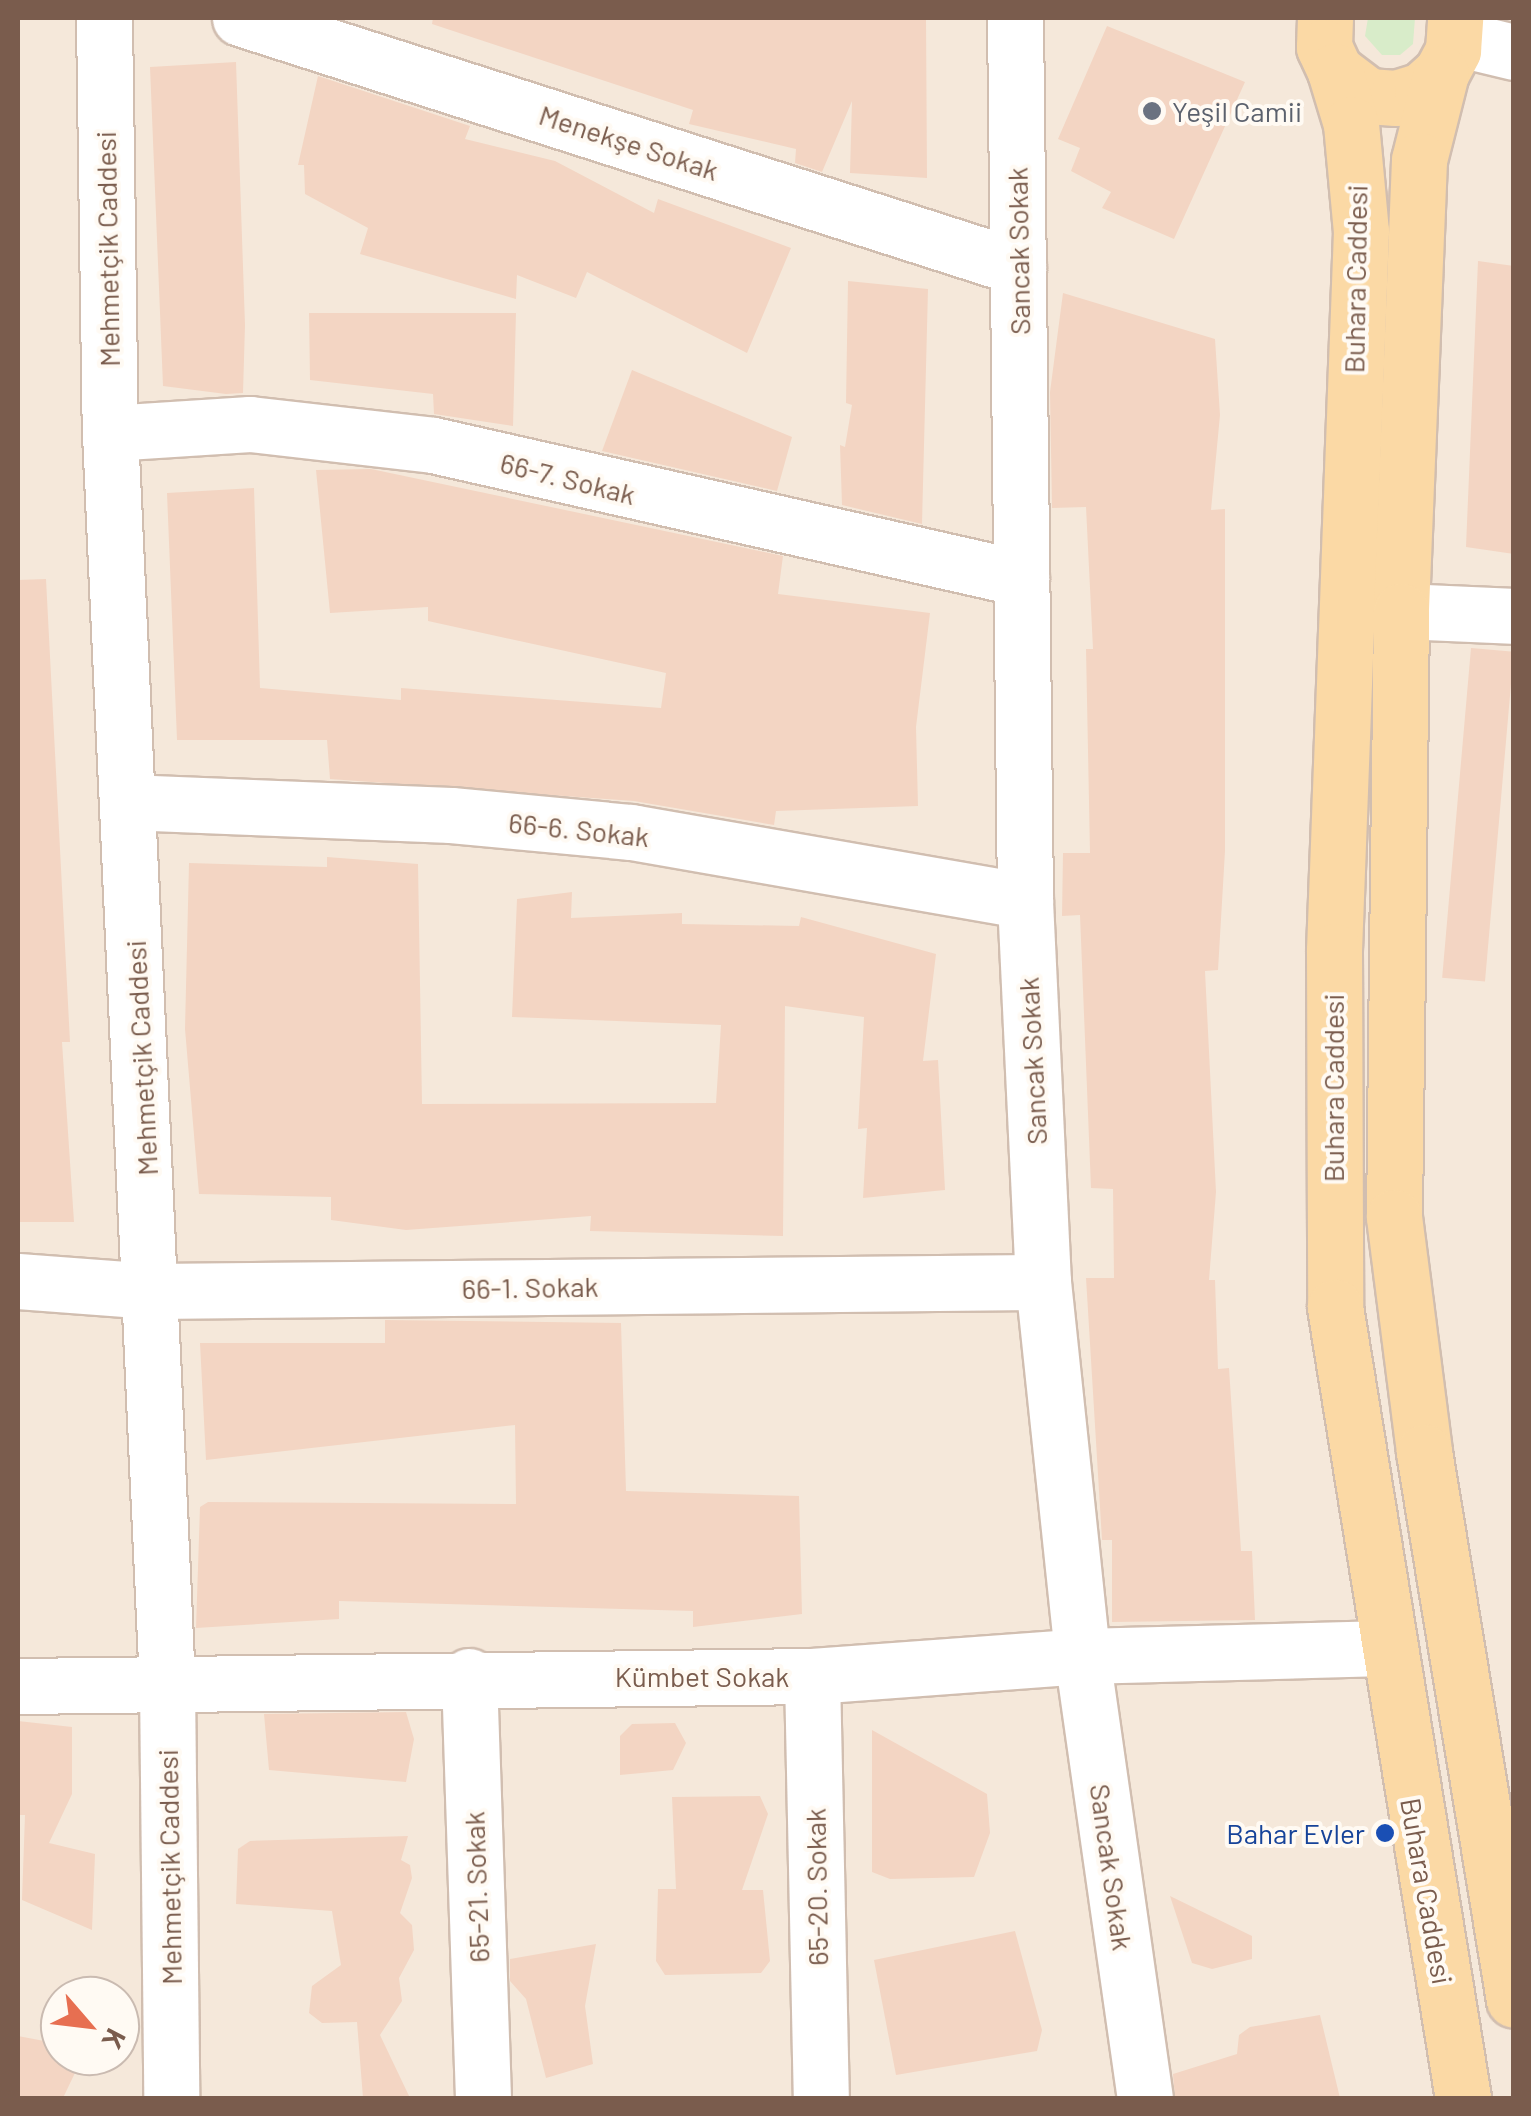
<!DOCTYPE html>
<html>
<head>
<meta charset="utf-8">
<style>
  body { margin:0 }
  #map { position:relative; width:1531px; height:2116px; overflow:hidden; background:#fdf6ec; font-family:Barlow,sans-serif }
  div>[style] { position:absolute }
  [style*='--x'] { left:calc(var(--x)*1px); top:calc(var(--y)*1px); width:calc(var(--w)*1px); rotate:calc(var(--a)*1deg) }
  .residential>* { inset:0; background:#f5e8da }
  .green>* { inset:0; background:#d8ecc9 }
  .building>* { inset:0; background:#f3d5c3; transform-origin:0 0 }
  .roads { filter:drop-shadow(2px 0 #d1beb0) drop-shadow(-2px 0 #d1beb0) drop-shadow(0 2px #d1beb0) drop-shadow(0 -2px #d1beb0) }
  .minor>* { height:55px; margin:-27.5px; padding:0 27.5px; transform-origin:27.5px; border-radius:27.5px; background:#fff }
  .major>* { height:55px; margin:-27.5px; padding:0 27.5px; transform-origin:27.5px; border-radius:27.5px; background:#fbd9a5 }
  .dots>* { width:28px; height:28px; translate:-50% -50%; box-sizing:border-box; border:5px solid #fffaf3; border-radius:50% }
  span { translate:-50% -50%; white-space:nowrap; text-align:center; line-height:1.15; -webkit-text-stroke:8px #fffaf3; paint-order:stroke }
  .worship-label { font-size:28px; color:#5b616d }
  .left { translate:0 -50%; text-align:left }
  .street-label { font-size:28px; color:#7a5c4d }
  .transit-label { font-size:28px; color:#164399 }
  .right { translate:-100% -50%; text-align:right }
  .frame { position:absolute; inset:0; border:20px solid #7a5c4d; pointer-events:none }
  .north { position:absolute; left:40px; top:1976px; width:100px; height:100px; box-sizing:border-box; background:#fffaf3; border:2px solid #cabbb1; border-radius:50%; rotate:118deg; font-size:28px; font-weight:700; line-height:40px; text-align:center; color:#7a5c4d }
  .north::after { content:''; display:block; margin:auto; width:35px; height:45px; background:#e76f51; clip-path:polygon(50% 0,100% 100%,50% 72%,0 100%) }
</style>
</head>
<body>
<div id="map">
  <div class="residential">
    <i style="clip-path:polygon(evenodd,18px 18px,1513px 18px,1513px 2098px,18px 2098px,18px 18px,60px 1996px,120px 1996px,120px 2056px,60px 2056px,60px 1996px)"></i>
  </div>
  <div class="green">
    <i style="clip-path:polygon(1368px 18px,1415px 18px,1413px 44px,1400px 55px,1382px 55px,1365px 36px)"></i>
  </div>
  <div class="building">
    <i style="clip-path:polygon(433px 18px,926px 18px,927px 178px,850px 173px,852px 101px,822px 172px,795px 163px,796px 149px,689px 124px,693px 110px,432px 24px)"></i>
    <i style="clip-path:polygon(1107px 26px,1245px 82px,1174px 239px,1102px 208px,1111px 192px,1071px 171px,1080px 148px,1058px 139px)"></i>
    <i style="clip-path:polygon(236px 62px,245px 325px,243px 393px,226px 394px,163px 386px,150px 67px)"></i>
    <i style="clip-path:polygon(318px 76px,470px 126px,465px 139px,555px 161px,654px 213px,658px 199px,791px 248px,747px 353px,587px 272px,576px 298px,517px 275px,516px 299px,360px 254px,368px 228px,305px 194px,304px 165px,298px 165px)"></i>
    <i style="clip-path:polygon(1478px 261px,1514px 266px,1514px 554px,1466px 547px)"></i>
    <i style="clip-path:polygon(848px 281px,928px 289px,922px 524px,842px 505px,840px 445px,845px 447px,852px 405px,846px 403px)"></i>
    <i style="clip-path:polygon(1063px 293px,1215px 339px,1220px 415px,1211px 510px,1225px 509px,1225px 851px,1218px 970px,1205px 971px,1216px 1192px,1209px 1280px,1215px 1280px,1218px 1369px,1229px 1368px,1241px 1551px,1252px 1551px,1255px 1620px,1112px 1622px,1112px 1540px,1102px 1540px,1086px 1278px,1114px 1278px,1113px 1189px,1091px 1188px,1080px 915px,1062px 916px,1063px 853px,1090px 853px,1086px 649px,1093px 649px,1086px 507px,1052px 508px,1050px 392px)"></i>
    <i style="clip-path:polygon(309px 313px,516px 313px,513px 426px,434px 414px,433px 394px,310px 380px)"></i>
    <i style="clip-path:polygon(632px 370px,792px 437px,777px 491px,602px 451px)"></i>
    <i style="clip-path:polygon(371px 469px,783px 556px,778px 594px,930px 613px,916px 727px,918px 806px,776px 811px,774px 825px,634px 801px,330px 779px,327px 740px,177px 740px,167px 493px,254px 488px,260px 688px,401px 700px,401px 688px,661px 708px,666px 673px,428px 621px,428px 607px,330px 613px,316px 470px)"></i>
    <i style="clip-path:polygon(46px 579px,70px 1042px,62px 1042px,74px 1222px,18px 1222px,18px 580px)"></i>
    <i style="left:1471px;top:648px;width:43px;height:331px;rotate:5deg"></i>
    <i style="clip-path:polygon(327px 857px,418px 864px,422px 1104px,716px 1103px,721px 1025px,512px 1017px,517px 899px,572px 892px,571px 918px,682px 913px,682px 924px,799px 926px,801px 917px,936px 954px,923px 1061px,938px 1060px,945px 1190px,863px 1198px,867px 1128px,858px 1129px,864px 1017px,785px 1006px,783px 1236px,590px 1231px,591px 1216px,406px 1230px,331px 1220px,331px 1197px,199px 1194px,185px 1029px,189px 863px,327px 867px)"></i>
    <i style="clip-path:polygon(385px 1320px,621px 1323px,626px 1491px,799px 1496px,802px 1614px,693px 1627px,693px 1611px,339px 1601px,339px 1619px,196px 1628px,200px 1507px,208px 1502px,516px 1504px,515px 1425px,206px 1460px,200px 1343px,385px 1343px)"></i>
    <i style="clip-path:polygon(406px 1712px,414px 1739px,406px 1782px,269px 1770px,264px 1714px)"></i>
    <i style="clip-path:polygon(18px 1721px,72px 1727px,72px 1794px,49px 1843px,95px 1854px,92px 1930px,22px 1900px,25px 1815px,18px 1815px)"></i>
    <i style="clip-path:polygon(675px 1723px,686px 1743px,673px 1770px,620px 1775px,620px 1736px,632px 1724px)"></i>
    <i style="clip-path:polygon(872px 1730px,987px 1794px,990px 1833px,974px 1877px,890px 1879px,872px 1872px)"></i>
    <i style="clip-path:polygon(760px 1796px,768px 1814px,742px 1890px,763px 1890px,770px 1961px,761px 1973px,665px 1975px,656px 1961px,658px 1889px,676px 1889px,672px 1797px)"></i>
    <i style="clip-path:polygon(408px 1836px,401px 1860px,410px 1865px,412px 1878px,400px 1913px,412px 1925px,414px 1950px,399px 1978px,402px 2001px,380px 2035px,410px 2098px,363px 2098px,357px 2022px,322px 2023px,309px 2013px,312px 1986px,341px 1965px,332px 1911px,236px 1904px,238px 1849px,250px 1841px)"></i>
    <i style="clip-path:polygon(1170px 1896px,1252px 1936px,1252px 1959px,1212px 1969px,1192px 1963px)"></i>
    <i style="clip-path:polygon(1015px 1931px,1042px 2030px,1037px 2051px,896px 2075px,874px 1960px)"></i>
    <i style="clip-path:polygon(596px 1944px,585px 2006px,593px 2064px,546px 2078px,526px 1999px,510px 1981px,510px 1959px)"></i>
    <i style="clip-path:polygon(1320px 2015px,1340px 2098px,1175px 2098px,1173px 2074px,1237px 2054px,1239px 2035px,1250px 2027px)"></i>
    <i style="clip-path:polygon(18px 2036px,60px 2044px,60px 2056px,83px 2056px,63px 2098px,18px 2098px)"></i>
  </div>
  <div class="roads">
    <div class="minor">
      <i style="--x:104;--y:18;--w:415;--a:89.2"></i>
      <i style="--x:110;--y:433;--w:1251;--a:87.39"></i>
      <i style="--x:167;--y:1683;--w:415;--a:89.4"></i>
      <i style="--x:240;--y:18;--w:817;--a:17.75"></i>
      <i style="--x:1015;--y:18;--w:883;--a:89.35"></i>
      <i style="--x:1025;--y:901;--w:381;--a:87.3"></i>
      <i style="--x:1043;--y:1282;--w:376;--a:84"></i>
      <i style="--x:1082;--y:1656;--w:446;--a:81.9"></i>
      <i style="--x:1456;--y:38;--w:60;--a:13.6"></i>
      <i style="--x:110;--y:433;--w:140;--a:-3.7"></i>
      <i style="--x:250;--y:424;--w:184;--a:6.5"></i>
      <i style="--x:433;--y:445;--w:603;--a:12.75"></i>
      <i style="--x:1401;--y:611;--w:113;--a:2.5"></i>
      <i style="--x:127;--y:802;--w:324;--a:2.3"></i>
      <i style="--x:451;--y:815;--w:181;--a:5.4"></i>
      <i style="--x:631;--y:832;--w:400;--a:9.9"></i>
      <i style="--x:18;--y:1281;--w:134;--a:4.3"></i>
      <i style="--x:152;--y:1291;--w:891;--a:-0.58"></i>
      <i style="--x:469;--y:1676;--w:422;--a:88.1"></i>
      <i style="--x:812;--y:1676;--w:422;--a:88.8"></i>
      <i style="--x:18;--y:1686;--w:794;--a:-0.72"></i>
      <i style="--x:812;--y:1676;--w:271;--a:-4.2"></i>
      <i style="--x:1082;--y:1656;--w:303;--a:-1.5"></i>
    </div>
    <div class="major">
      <i style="--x:1325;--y:18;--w:29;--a:92"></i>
      <i style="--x:1324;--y:47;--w:26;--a:65"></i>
      <i style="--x:1335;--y:71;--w:41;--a:37.1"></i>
      <i style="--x:1368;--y:96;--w:28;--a:4"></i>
      <i style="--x:1396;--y:98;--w:27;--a:-17"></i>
      <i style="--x:1422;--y:90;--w:25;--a:-42"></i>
      <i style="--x:1441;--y:73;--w:26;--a:-62"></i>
      <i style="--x:1453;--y:50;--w:32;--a:-86"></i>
      <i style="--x:1335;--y:71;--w:55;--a:73.2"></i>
      <i style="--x:1351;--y:124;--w:107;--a:84.7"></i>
      <i style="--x:1361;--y:231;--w:721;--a:92.15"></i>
      <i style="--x:1334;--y:951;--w:356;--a:89.8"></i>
      <i style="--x:1335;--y:1307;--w:801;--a:80.81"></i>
      <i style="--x:1441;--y:73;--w:90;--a:104.2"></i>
      <i style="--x:1419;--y:160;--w:451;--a:92.3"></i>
      <i style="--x:1401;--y:611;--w:606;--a:90.66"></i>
      <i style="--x:1394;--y:1217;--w:237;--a:82.7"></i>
      <i style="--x:1424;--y:1452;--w:555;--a:80.67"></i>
    </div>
  </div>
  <div class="dots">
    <i style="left:1152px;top:111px;background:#6b7280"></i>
    <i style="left:1385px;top:1833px;background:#1a4fb4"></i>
  </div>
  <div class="worship-label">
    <span class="left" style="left:1172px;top:111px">Yeşil Camii</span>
  </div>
  <div class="street-label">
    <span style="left:629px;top:142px;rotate:18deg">Menekşe Sokak</span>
    <span style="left:107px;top:249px;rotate:-91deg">Mehmetçik Caddesi</span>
    <span style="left:1018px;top:251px;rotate:-91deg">Sancak Sokak</span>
    <span style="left:1355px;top:279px;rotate:-89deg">Buhara Caddesi</span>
    <span style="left:568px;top:478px;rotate:14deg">66-7. Sokak</span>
    <span style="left:579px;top:829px;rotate:6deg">66-6. Sokak</span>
    <span style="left:141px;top:1058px;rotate:-93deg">Mehmetçik Caddesi</span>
    <span style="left:1032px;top:1061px;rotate:-93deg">Sancak Sokak</span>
    <span style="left:1333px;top:1088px;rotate:-90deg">Buhara Caddesi</span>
    <span style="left:530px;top:1287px;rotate:-1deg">66-1. Sokak</span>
    <span style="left:702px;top:1676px">Kümbet Sokak</span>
    <span style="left:169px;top:1867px;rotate:-91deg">Mehmetçik Caddesi</span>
    <span style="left:1112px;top:1867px;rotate:82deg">Sancak Sokak</span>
    <span style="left:476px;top:1887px;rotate:-92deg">65-21. Sokak</span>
    <span style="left:816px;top:1887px;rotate:-91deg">65-20. Sokak</span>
    <span style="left:1427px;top:1891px;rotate:80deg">Buhara Caddesi</span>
  </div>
  <div class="transit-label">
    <span class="right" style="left:1365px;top:1833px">Bahar Evler</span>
  </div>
  <div class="frame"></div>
  <div class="north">K</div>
</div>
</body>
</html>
